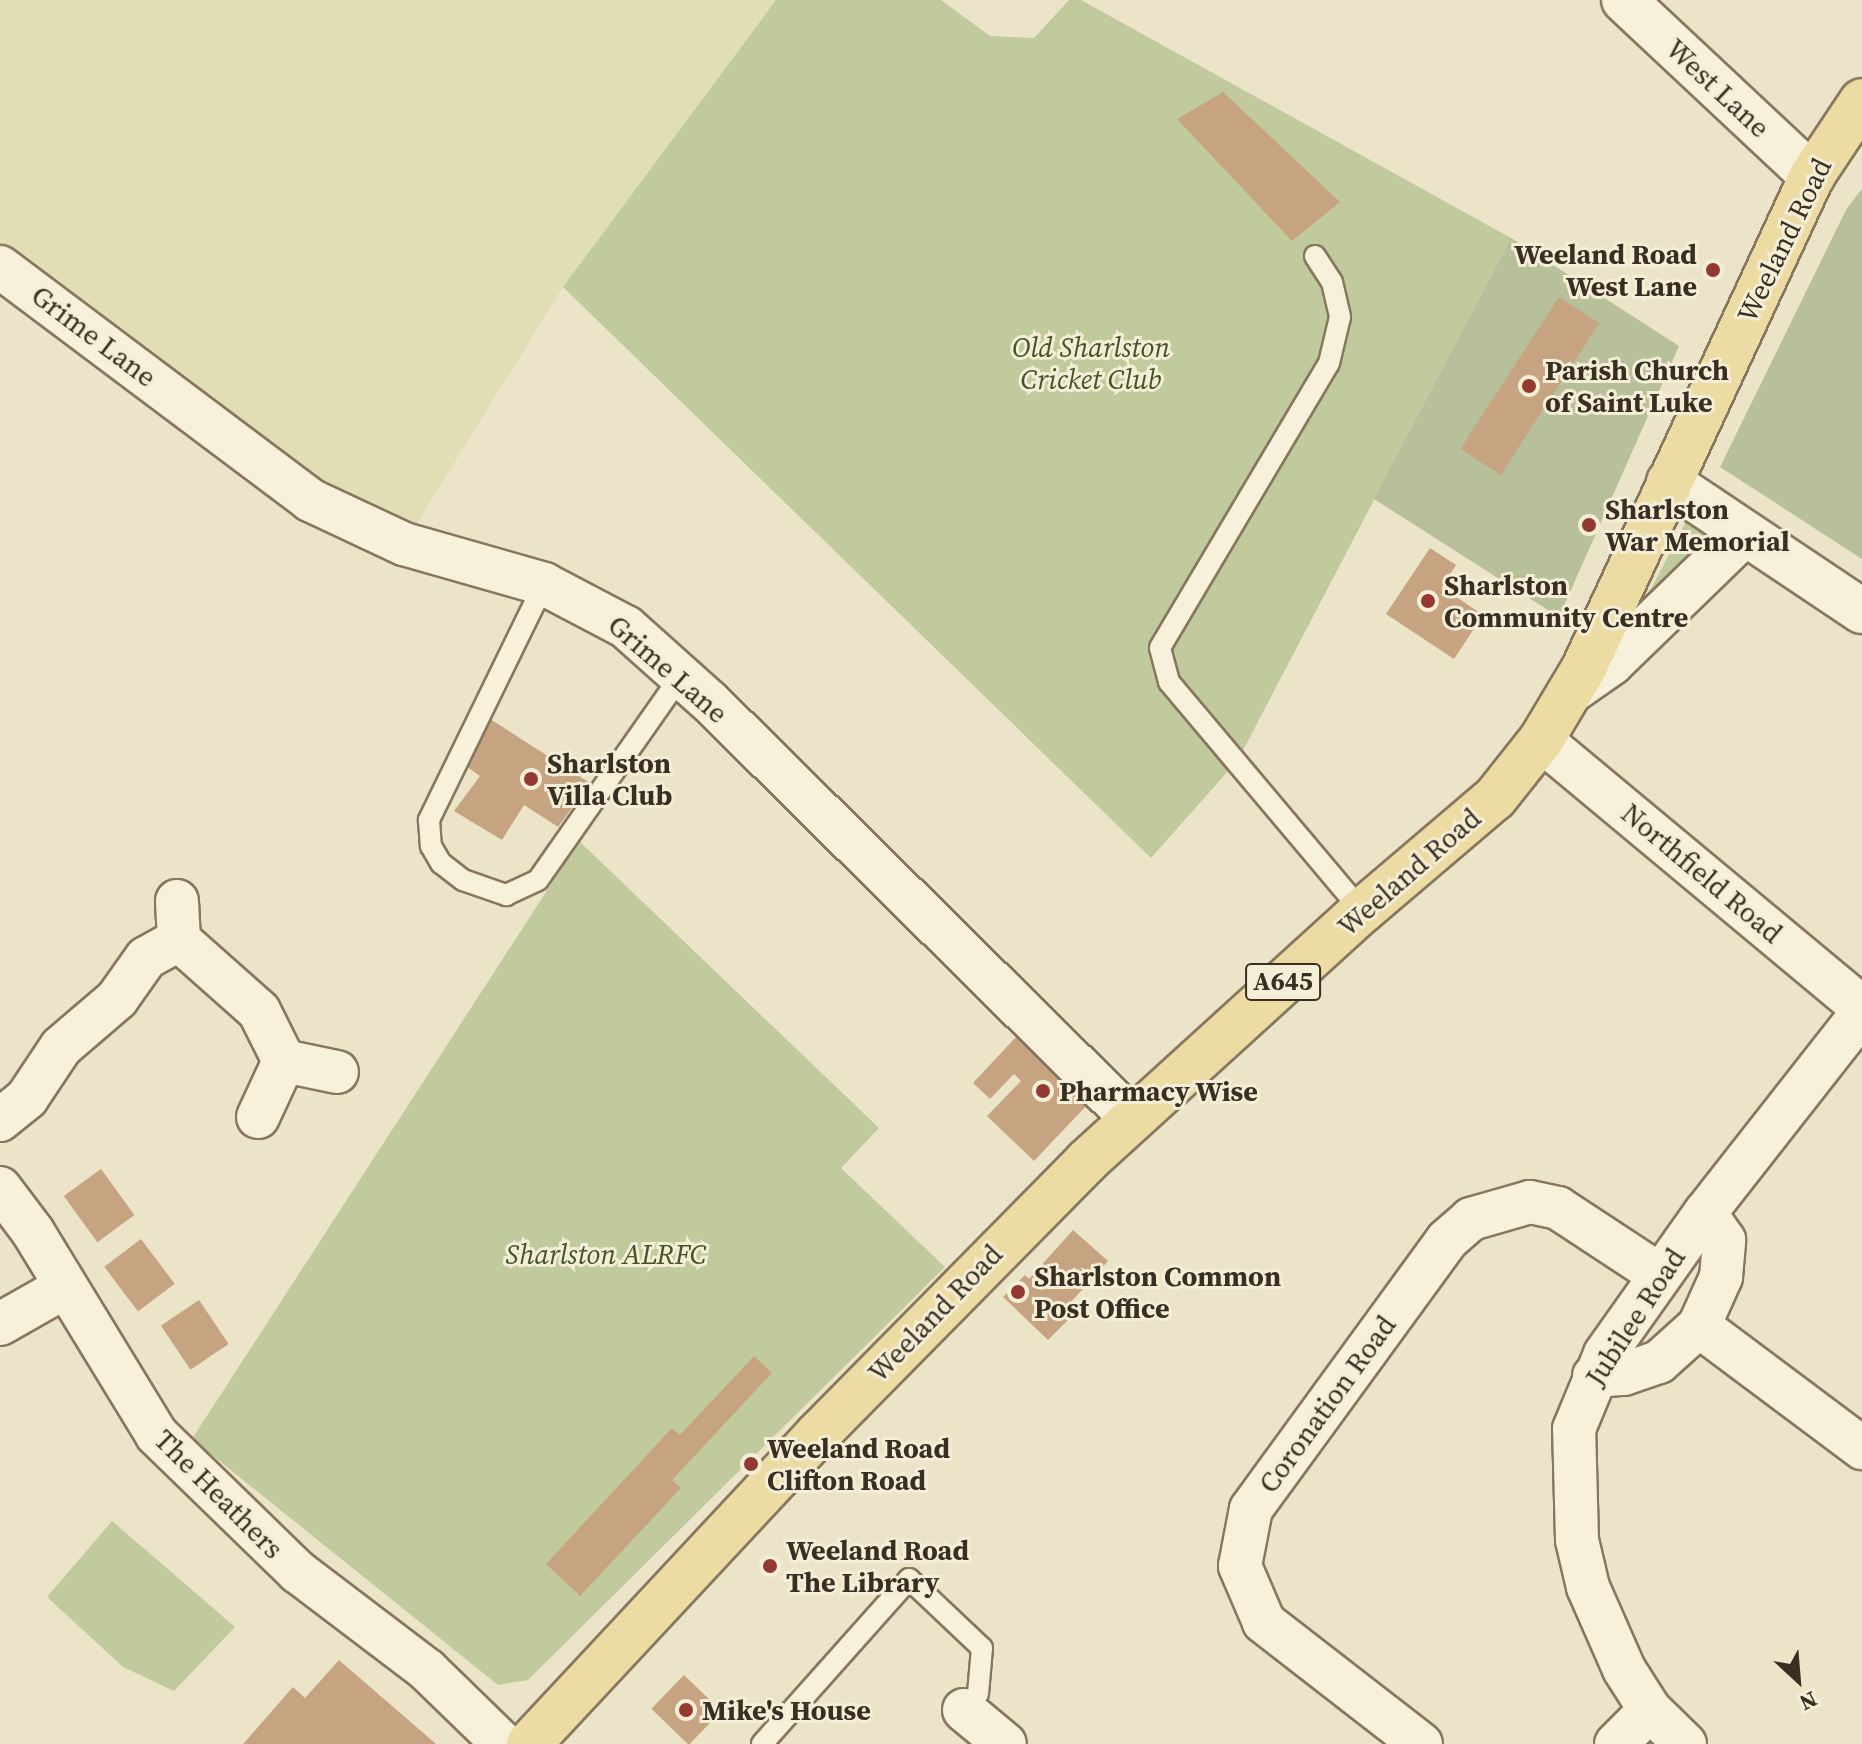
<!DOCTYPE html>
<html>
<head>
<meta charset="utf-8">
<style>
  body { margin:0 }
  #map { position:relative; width:1862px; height:1744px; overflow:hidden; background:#ece4c8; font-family:"Source Serif 4",serif }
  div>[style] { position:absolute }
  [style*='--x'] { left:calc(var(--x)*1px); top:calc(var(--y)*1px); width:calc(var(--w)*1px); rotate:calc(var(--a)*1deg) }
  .farmland>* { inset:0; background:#e1deb6 }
  .green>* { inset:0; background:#c1ca9d }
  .cemetery>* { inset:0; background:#b8bf9b }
  .building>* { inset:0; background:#c7a481; transform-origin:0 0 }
  .roads { filter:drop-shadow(2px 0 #87775e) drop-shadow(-2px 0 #87775e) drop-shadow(0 2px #87775e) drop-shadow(0 -2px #87775e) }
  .service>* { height:20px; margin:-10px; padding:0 10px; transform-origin:10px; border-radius:10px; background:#f7f1db }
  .minor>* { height:42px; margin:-21px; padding:0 21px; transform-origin:21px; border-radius:21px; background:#f7f1db }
  .tertiary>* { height:44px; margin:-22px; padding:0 22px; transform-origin:22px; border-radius:22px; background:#f7f1db }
  .primary>* { height:44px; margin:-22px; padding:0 22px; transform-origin:22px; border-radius:22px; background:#ecdba3 }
  .dots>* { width:22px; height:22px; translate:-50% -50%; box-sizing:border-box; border:4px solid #f4eed7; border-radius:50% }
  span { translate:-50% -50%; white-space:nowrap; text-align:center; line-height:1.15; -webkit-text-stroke:6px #f4eed7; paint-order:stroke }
  .shield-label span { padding:2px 6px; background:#f4eed7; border:2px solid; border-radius:6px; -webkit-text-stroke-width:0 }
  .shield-label { font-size:26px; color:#382e21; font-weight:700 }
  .street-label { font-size:28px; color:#382e21 }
  .poi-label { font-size:28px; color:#382e21; font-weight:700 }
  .right { translate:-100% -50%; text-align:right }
  .left { translate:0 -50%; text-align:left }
  .park-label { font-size:28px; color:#455329; font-style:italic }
  .north { position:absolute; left:1758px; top:1640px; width:80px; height:80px; -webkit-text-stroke:6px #f4eed7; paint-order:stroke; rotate:154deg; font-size:22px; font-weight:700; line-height:32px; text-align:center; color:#382e21 }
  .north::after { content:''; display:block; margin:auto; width:28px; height:36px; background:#382e21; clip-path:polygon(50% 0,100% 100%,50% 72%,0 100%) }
</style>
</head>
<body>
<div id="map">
  <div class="farmland">
    <i style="clip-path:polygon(0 0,776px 0,563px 287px,404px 544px,0 267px)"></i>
  </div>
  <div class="green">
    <i style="clip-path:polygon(776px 0,941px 0,990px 36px,1034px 38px,1069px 0,1081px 0,1511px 238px,1238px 760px,1151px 858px,563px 287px)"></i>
    <i style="clip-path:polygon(1690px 514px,1722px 531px,1641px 608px)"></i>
    <i style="clip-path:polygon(579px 841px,879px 1128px,841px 1168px,945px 1267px,528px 1680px,498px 1685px,192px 1439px)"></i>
    <i style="clip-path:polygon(112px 1521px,235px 1627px,174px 1691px,123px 1667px,47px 1597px)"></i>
  </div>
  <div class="cemetery">
    <i style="clip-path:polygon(1862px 189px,1862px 559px,1720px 467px,1847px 208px)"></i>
    <i style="clip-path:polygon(1511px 238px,1679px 346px,1559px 617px,1374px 499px)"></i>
  </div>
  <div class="building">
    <i style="clip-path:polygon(1223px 92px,1340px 202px,1292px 241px,1177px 119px)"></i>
    <i style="left:1559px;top:297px;width:48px;height:181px;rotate:33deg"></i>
    <i style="clip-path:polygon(1430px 548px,1456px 565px,1442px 587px,1483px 615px,1454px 659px,1386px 614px)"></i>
    <i style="clip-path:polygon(487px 717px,590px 783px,558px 827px,524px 805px,502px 840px,454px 811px,480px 776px,456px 759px)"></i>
    <i style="clip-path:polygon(1017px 1036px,1088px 1104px,1034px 1161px,987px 1116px,1021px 1081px,1014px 1074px,990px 1099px,973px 1083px)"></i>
    <i style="left:101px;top:1169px;width:57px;height:46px;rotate:54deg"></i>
    <i style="clip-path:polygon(1073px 1230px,1108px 1261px,1062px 1312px,1069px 1319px,1048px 1340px,1003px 1297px,1025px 1275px,1029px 1279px)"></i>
    <i style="left:141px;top:1239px;width:56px;height:46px;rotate:53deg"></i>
    <i style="left:199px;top:1300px;width:53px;height:46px;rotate:56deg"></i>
    <i style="clip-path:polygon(754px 1356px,772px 1373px,672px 1480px,681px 1488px,580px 1596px,546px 1564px,672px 1428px,680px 1435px)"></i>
    <i style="clip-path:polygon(339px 1660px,436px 1744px,243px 1744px,293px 1687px,305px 1698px)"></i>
    <i style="left:684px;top:1675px;width:52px;height:47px;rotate:44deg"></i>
  </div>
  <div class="roads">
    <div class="service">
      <i style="--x:1315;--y:256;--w:31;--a:57"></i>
      <i style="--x:1332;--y:282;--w:36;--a:77"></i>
      <i style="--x:1340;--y:317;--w:47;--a:103.4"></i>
      <i style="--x:1329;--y:363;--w:331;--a:120.7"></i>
      <i style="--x:1160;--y:648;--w:35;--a:75"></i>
      <i style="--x:1169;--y:682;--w:299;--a:49.9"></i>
      <i style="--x:544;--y:584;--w:263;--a:116"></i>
      <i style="--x:429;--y:820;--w:26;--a:86"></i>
      <i style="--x:431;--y:846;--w:20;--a:60"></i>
      <i style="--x:441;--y:863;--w:28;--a:38"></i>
      <i style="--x:463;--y:880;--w:46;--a:19.2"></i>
      <i style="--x:506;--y:895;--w:35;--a:-25"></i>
      <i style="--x:538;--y:880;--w:249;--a:-55"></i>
      <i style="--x:762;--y:1744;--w:221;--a:-48.3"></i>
      <i style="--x:909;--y:1579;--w:100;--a:43.4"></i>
      <i style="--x:982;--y:1648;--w:46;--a:95"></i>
    </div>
    <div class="minor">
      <i style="--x:0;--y:267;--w:388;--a:36.9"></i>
      <i style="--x:310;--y:500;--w:104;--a:25.1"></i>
      <i style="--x:404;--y:544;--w:146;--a:15.9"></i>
      <i style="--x:544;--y:584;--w:93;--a:27.7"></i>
      <i style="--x:626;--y:627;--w:113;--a:41.8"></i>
      <i style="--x:710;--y:702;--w:592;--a:44.66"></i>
      <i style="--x:1541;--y:740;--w:418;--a:39.8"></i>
      <i style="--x:179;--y:940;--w:107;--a:41.6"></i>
      <i style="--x:259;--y:1011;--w:56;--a:63.4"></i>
      <i style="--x:284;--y:1061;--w:54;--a:11.7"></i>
      <i style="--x:258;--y:1117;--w:62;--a:-65.1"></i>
      <i style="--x:0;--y:1120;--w:35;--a:-39"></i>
      <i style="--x:27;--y:1098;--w:61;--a:-56.3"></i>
      <i style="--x:61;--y:1047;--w:74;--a:-40.6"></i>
      <i style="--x:117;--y:999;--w:50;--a:-54.7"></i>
      <i style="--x:146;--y:958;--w:38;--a:-29"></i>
      <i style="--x:179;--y:940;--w:39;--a:-93"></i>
      <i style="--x:0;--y:1188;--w:55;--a:53.1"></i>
      <i style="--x:33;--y:1232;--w:238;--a:58.6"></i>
      <i style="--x:157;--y:1435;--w:197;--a:44.2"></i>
      <i style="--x:298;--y:1572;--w:162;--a:37.2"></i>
      <i style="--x:427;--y:1670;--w:106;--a:44.2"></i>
      <i style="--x:0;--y:1324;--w:75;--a:-29.6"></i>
      <i style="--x:1699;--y:1326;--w:204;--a:36.8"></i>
      <i style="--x:1594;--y:1376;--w:30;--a:-4"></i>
      <i style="--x:1624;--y:1374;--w:37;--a:-19"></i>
      <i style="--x:1659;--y:1362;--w:54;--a:-42"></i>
      <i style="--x:1699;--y:1326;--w:54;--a:-65.8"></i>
      <i style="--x:1721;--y:1277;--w:37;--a:-85"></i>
      <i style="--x:1724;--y:1240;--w:33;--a:-125"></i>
      <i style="--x:964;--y:1710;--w:53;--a:39.7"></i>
      <i style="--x:1421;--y:1744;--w:199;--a:-142.2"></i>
      <i style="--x:1264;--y:1622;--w:61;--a:-113.2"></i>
      <i style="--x:1240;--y:1566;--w:58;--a:-79.1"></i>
      <i style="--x:1251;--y:1509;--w:333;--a:-53.9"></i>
      <i style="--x:1447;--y:1240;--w:32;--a:-41"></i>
      <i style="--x:1471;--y:1219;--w:61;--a:-16.1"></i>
      <i style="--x:1530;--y:1202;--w:29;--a:12"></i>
      <i style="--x:1558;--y:1208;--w:122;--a:33.3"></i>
      <i style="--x:1616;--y:1744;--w:48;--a:-45"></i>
      <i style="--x:1685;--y:1744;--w:49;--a:-135.8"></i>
      <i style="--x:1650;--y:1710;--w:49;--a:-122.4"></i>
      <i style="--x:1624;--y:1669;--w:90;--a:-113.7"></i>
      <i style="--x:1588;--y:1587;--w:48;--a:-103.2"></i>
      <i style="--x:1577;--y:1540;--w:111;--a:-91.5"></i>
      <i style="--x:1574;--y:1429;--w:81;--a:-67.5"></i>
      <i style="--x:1605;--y:1354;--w:173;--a:-54.7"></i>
      <i style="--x:1705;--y:1213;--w:254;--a:-51.9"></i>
    </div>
    <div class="tertiary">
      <i style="--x:1624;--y:0;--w:258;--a:43.1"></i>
      <i style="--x:1669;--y:482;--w:232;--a:33.8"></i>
      <i style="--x:1571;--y:691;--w:49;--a:-35"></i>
      <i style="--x:1611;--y:663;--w:185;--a:-44.1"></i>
    </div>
    <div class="primary">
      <i style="--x:529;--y:1744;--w:424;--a:-47"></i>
      <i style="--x:818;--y:1434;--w:383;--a:-45.4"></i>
      <i style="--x:1087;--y:1161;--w:372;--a:-42.3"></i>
      <i style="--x:1362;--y:911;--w:175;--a:-40.4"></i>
      <i style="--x:1495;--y:798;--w:74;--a:-51.6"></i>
      <i style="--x:1541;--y:740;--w:84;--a:-59.2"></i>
      <i style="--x:1584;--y:668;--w:542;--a:-65.14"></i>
      <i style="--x:1812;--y:176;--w:90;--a:-56.3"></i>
    </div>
  </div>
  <div class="dots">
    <i style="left:1713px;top:270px;background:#923932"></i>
    <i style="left:1529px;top:386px;background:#923932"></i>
    <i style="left:1589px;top:525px;background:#923932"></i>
    <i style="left:1428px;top:601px;background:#923932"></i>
    <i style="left:531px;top:779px;background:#923932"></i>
    <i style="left:1043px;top:1091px;background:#923932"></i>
    <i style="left:1018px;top:1292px;background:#923932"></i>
    <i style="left:751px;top:1464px;background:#923932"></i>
    <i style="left:770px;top:1566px;background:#923932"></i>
    <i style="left:686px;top:1710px;background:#923932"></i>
  </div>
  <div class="shield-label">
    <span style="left:1283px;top:982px">A645</span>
  </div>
  <div class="street-label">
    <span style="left:1718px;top:88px;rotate:43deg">West Lane</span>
    <span style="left:1784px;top:240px;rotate:-64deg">Weeland Road</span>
    <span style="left:94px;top:336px;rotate:37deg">Grime Lane</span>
    <span style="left:668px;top:669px;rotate:41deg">Grime Lane</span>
    <span style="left:1409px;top:872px;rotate:-41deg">Weeland Road</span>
    <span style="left:1702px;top:873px;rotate:40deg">Northfield Road</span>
    <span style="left:935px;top:1313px;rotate:-46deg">Weeland Road</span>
    <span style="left:1635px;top:1317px;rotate:-57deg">Jubilee Road</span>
    <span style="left:1327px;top:1404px;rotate:-54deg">Coronation Road</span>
    <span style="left:219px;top:1494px;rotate:45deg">The Heathers</span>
  </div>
  <div class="poi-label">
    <span class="right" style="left:1697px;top:270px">Weeland Road<br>West Lane</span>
    <span class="left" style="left:1545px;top:386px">Parish Church<br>of Saint Luke</span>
    <span class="left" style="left:1605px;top:525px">Sharlston<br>War Memorial</span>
    <span class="left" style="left:1444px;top:601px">Sharlston<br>Community Centre</span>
    <span class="left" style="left:547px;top:779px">Sharlston<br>Villa Club</span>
    <span class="left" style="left:1059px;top:1091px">Pharmacy Wise</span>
    <span class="left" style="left:1034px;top:1292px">Sharlston Common<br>Post Office</span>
    <span class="left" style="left:767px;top:1464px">Weeland Road<br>Clifton Road</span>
    <span class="left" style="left:786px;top:1566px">Weeland Road<br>The Library</span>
    <span class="left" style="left:702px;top:1710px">Mike's House</span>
  </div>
  <div class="park-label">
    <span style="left:1091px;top:363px">Old Sharlston<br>Cricket Club</span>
    <span style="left:606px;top:1254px">Sharlston ALRFC</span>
  </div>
  <div class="north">N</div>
</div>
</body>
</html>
